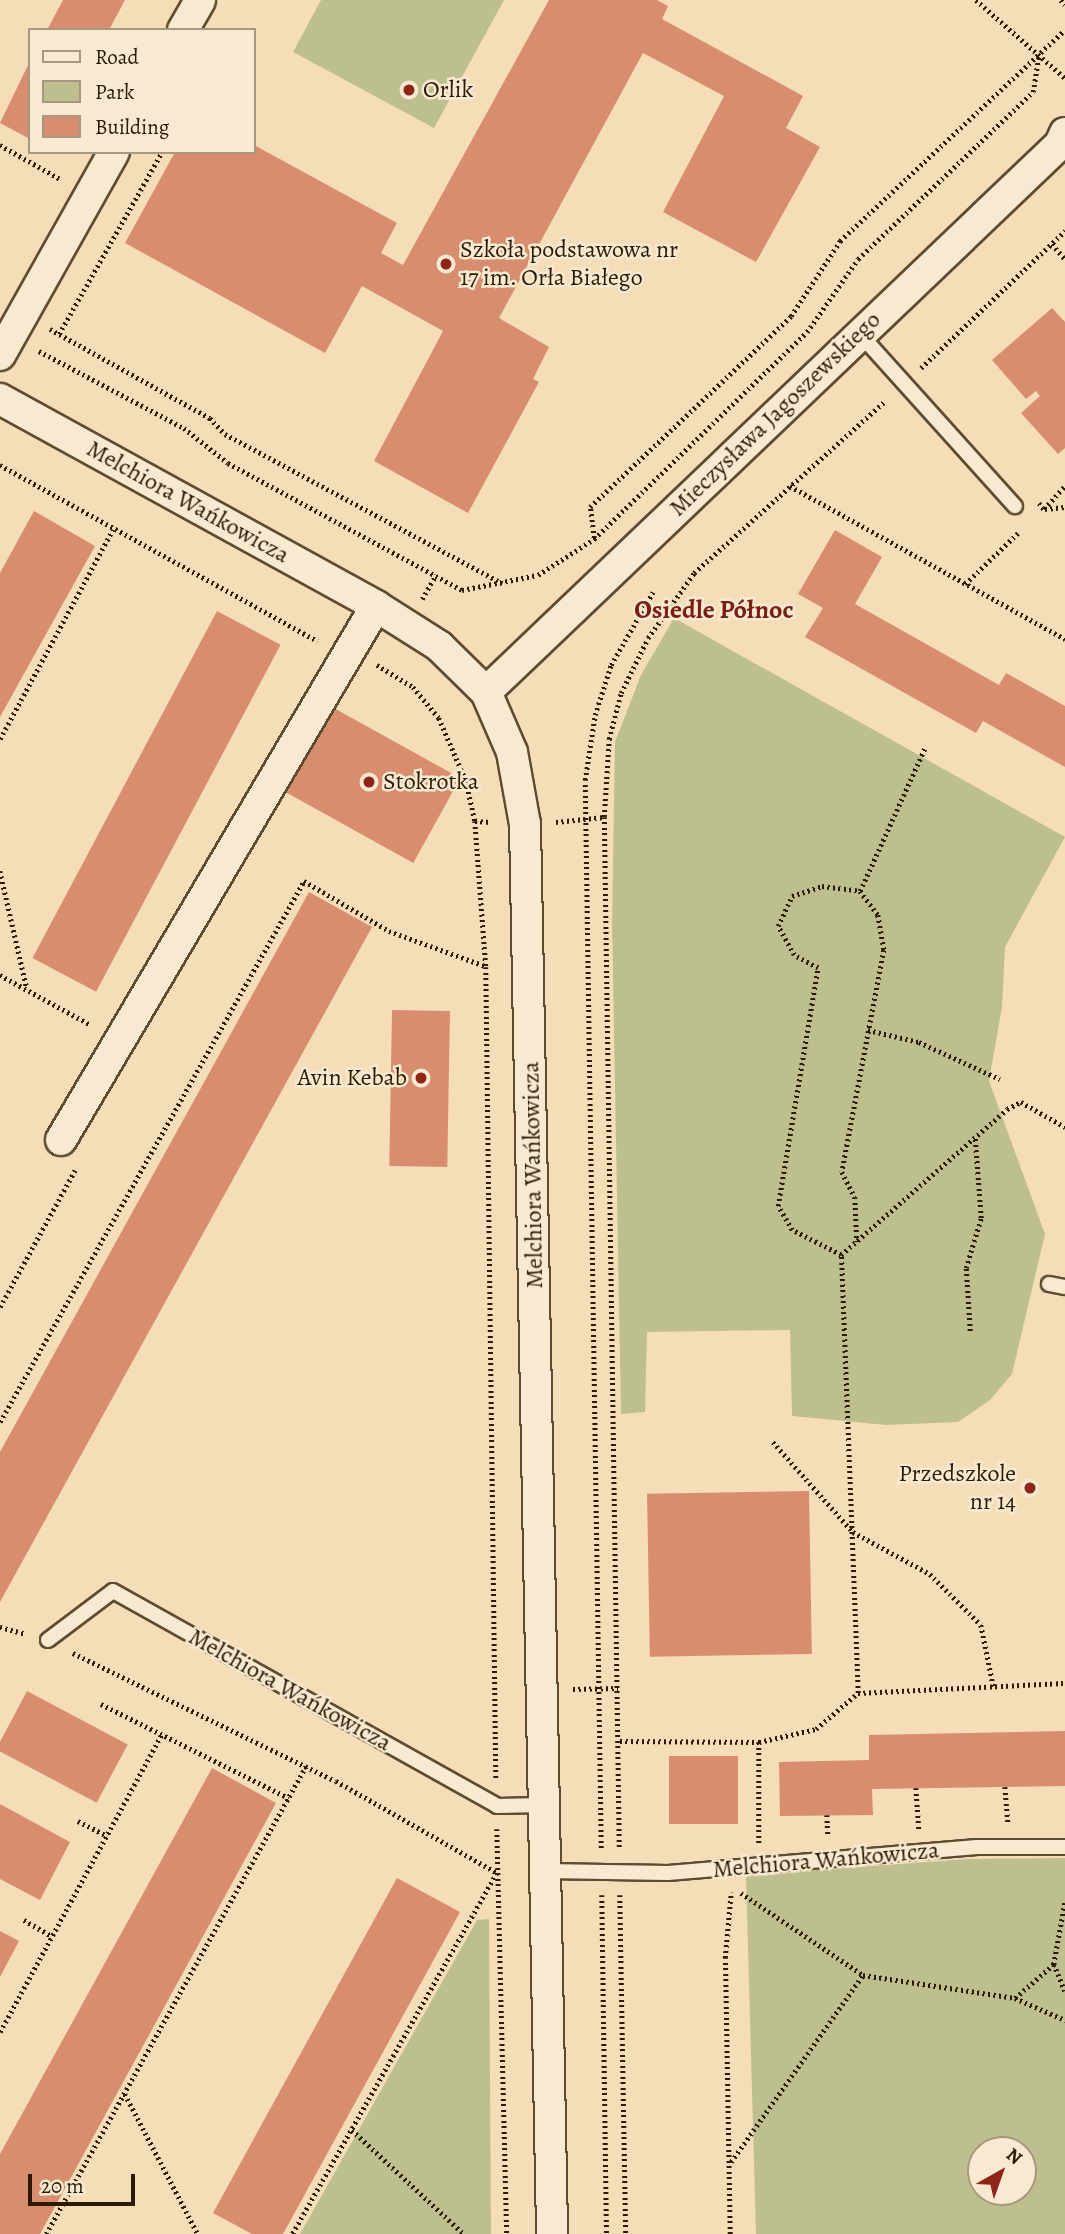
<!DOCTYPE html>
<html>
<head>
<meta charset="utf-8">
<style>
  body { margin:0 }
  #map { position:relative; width:1065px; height:2234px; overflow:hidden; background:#f5ddb8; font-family:Alegreya,serif }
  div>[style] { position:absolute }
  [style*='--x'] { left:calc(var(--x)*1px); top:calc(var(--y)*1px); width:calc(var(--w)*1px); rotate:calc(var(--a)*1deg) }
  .green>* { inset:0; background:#bdc08e }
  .building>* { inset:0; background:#d88e6e; transform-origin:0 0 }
  .path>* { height:4.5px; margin-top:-2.25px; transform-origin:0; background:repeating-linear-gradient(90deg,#2c1b02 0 2px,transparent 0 5.5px) }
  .roads { filter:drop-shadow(2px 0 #5e4c30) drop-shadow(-2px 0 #5e4c30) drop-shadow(0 2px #5e4c30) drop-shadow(0 -2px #5e4c30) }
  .lane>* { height:14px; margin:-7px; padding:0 7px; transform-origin:7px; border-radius:7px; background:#f8e9d1 }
  .street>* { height:30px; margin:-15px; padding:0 15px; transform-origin:15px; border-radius:15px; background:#f8e9d1 }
  .dots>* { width:19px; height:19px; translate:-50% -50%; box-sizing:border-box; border:4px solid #f8e9d1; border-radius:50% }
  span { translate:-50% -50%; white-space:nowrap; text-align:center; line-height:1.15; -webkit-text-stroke:5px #f8e9d1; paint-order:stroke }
  .poi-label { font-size:24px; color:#2c1b02 }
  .left { translate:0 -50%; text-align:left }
  .right { translate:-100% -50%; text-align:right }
  .street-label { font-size:24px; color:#2c1b02 }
  .neighbourhood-label { font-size:26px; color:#7a1f14; font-weight:700 }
  .legend { position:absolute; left:28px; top:28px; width:228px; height:126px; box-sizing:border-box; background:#f8e9d1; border:2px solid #a6977e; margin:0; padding:9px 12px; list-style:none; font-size:21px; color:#2c1b02 }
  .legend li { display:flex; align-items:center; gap:14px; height:35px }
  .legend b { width:35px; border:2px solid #a6977e }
  .north { position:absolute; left:967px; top:2136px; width:70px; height:70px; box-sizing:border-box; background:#f8e9d1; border:2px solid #a6977e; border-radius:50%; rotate:40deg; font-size:19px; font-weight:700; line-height:28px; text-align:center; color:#2c1b02 }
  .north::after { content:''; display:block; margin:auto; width:24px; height:32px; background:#8f2418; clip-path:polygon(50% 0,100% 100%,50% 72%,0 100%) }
  .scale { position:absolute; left:28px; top:2174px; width:107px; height:32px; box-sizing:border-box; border:4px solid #2c1b02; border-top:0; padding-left:9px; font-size:21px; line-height:24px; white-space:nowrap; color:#2c1b02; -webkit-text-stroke:5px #f8e9d1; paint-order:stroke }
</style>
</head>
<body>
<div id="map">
  <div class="green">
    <i style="clip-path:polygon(321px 0,504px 0,434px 128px,293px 52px)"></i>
    <i style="clip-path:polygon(674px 618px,1065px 837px,1005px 947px,1002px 1007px,989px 1081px,1045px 1234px,1012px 1374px,990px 1400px,958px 1422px,886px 1425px,792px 1416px,790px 1330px,647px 1332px,645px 1412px,621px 1414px,612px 923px,615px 742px,641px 675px)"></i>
    <i style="clip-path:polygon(evenodd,1065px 1858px,1065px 2234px,756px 2234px,746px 1875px,968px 1859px,1065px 1858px,981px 2150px,1023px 2150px,1023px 2192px,981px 2192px,981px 2150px)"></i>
    <i style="clip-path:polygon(489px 1919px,491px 2234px,300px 2234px,477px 1920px)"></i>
  </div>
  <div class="building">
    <i style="clip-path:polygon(63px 0,125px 0,109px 30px,47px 30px)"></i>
    <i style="clip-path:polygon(549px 0,657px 0,668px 6px,662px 19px,803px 96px,786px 128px,820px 147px,756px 262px,663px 212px,724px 96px,643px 53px,499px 318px,549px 347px,533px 379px,539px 382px,468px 513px,374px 461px,443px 331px,362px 286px,325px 353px,125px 243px,175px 152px,254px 152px,254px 145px,397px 223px,381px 253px,403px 265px)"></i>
    <i style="clip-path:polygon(30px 61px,30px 139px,0 123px)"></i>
    <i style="clip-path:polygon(1052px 308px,1065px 322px,1065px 448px,1058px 454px,1021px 413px,1040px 396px,1036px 391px,1026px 399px,992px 360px)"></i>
    <i style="clip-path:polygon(34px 511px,95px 546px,0 717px,0 573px)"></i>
    <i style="clip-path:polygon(835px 530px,882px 557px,855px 604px,999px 685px,1006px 673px,1065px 706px,1065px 767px,983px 721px,976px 733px,805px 637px,823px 608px,798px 594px)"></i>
    <i style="left:217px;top:611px;width:72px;height:393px;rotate:28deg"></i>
    <i style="left:323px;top:702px;width:157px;height:97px;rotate:29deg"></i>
    <i style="clip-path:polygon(309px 892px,372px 927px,0 1602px,0 1452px)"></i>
    <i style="left:392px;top:1010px;width:58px;height:156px;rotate:1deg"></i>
    <i style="left:809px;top:1491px;width:163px;height:162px;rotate:89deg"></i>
    <i style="left:27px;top:1691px;width:114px;height:66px;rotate:28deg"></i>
    <i style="clip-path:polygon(1065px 1731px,1065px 1786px,872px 1789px,873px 1815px,780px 1816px,779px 1762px,869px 1760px,869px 1735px)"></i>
    <i style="left:738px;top:1756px;width:68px;height:69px;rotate:90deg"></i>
    <i style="clip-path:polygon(212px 1768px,276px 1803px,40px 2234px,0 2234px,0 2154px)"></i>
    <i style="clip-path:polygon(0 1804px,70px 1842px,40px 1900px,0 1879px)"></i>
    <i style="clip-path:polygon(397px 1878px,460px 1912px,283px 2234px,252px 2234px,213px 2213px)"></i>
    <i style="clip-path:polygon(0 1931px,19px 1941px,0 1977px)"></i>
  </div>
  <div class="path">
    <i style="--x:976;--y:0;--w:118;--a:41.2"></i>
    <i style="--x:1061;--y:0;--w:6;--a:51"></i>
    <i style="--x:0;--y:145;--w:69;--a:29.5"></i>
    <i style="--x:1052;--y:244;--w:20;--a:49"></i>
    <i style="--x:50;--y:329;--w:183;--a:29.1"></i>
    <i style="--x:210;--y:418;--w:22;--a:47"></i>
    <i style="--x:225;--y:434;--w:315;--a:28.3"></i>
    <i style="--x:59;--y:334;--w:209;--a:-60.5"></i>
    <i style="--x:39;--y:351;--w:164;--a:28"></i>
    <i style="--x:184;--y:428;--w:56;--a:38.5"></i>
    <i style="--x:228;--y:463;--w:266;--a:28.5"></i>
    <i style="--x:462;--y:590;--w:77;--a:-11.2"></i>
    <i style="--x:538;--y:575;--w:67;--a:-32.7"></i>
    <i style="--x:594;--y:539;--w:297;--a:-44.2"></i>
    <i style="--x:807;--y:332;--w:89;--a:-55.1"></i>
    <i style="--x:858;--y:259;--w:242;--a:-43.7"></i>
    <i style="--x:1033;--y:92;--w:38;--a:-81"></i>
    <i style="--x:921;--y:368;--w:199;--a:-43.6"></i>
    <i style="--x:0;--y:465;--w:363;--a:29"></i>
    <i style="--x:790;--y:486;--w:315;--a:29.1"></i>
    <i style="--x:1039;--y:503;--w:8;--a:50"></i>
    <i style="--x:1044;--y:509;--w:31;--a:-48"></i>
    <i style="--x:1045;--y:509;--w:20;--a:-6"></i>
    <i style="--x:594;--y:538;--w:31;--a:-97"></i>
    <i style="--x:590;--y:507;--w:277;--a:-43.5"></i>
    <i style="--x:791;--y:316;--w:90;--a:-56.8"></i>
    <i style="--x:840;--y:241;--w:308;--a:-43.2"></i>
    <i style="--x:965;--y:584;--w:76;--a:-43.9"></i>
    <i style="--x:422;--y:599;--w:28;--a:-60"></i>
    <i style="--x:377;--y:665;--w:42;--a:31.4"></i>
    <i style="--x:413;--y:687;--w:40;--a:50"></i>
    <i style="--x:439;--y:718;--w:69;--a:66.8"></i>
    <i style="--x:466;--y:781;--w:41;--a:77.3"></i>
    <i style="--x:475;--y:821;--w:146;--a:85.7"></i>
    <i style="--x:486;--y:967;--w:811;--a:89.29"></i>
    <i style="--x:0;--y:739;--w:238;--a:-61.7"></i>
    <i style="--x:475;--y:821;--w:16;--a:4"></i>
    <i style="--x:556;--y:822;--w:48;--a:-5.9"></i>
    <i style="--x:0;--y:871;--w:121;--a:77.1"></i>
    <i style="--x:860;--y:891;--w:157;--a:-65.6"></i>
    <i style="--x:0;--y:975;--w:104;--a:28.8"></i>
    <i style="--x:868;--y:1030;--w:52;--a:13.2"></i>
    <i style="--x:919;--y:1042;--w:89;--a:24.6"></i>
    <i style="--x:841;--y:1255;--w:55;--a:-153"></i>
    <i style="--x:792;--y:1230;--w:28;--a:-120"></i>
    <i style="--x:778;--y:1206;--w:241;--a:-80.5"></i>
    <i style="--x:818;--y:968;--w:27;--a:-152"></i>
    <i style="--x:794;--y:955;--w:33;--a:-119"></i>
    <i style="--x:778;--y:926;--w:33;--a:-65"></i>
    <i style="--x:792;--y:896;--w:32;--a:-18"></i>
    <i style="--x:822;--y:886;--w:38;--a:7"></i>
    <i style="--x:860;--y:891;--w:30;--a:53"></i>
    <i style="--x:878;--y:915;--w:36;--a:80"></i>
    <i style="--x:884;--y:950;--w:226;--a:100.7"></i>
    <i style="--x:842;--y:1172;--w:28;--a:63"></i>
    <i style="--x:855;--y:1197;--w:45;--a:87.5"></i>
    <i style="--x:0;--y:1307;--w:156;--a:-61.3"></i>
    <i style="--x:970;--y:1331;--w:63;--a:-93.6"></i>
    <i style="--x:966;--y:1268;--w:52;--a:-73.3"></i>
    <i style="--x:981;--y:1218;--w:80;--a:-94.3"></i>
    <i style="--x:0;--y:1422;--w:621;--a:-60.67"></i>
    <i style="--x:304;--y:881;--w:99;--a:30.5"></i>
    <i style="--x:389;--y:931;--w:102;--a:20"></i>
    <i style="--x:773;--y:1442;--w:120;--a:48.4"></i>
    <i style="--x:853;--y:1532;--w:88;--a:28.6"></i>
    <i style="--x:930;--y:1574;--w:72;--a:45"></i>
    <i style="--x:981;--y:1625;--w:65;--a:78.5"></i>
    <i style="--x:0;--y:1627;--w:27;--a:15"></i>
    <i style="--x:73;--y:1653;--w:292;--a:26"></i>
    <i style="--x:336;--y:1781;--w:185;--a:29.7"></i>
    <i style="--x:497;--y:1873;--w:415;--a:119.5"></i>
    <i style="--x:573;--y:1689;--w:45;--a:-1.3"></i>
    <i style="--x:858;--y:1693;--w:438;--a:-92.2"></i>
    <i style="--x:841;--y:1255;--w:221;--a:-41.3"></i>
    <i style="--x:1007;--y:1109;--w:16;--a:-27"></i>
    <i style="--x:1021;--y:1102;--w:51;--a:29.6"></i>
    <i style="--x:101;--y:1704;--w:210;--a:26.6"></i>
    <i style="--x:620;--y:1741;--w:139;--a:0.4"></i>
    <i style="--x:759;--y:1742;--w:58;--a:-12.8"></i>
    <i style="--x:816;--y:1729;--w:55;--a:-40.6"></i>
    <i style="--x:858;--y:1693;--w:207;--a:-2.8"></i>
    <i style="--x:759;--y:1742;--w:101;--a:90"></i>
    <i style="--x:1005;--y:1787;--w:37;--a:85"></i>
    <i style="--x:916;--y:1788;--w:41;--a:85.8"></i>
    <i style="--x:827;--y:1815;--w:20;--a:87"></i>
    <i style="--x:78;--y:1821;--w:33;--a:27"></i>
    <i style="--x:497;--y:1829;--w:405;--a:88.6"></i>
    <i style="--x:619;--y:1847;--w:1030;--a:-90.83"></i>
    <i style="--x:604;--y:817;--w:78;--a:-86.3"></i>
    <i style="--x:609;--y:739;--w:48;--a:-75.4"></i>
    <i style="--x:621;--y:693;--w:61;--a:-63.9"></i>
    <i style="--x:648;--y:638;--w:80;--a:-54.7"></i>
    <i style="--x:694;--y:573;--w:258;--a:-42"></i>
    <i style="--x:601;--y:1848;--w:1068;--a:-90.86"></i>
    <i style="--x:585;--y:780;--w:66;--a:-81.3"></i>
    <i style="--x:595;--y:715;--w:52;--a:-72.3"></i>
    <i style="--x:611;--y:665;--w:84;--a:-60.1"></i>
    <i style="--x:741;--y:1893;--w:147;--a:33.9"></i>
    <i style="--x:863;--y:1975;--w:154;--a:8.6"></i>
    <i style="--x:1015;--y:1998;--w:55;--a:23.7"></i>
    <i style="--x:602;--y:1895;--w:339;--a:89.2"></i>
    <i style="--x:620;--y:1895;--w:339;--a:89"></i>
    <i style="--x:1065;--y:1903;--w:62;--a:100.2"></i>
    <i style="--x:1054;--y:1964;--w:29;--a:68"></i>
    <i style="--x:24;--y:1920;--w:32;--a:30"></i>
    <i style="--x:1015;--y:1998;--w:52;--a:-41.1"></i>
    <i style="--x:0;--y:2032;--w:341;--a:-61.5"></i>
    <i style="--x:125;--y:2094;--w:158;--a:62.5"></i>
    <i style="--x:352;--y:2130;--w:153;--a:42.9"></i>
    <i style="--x:731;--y:2162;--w:229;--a:-54.8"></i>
    <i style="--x:46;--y:2234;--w:535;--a:-60.95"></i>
    <i style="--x:730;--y:2234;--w:276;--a:-91"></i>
    <i style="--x:725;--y:1958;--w:66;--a:-84.8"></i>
  </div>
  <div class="roads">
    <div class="lane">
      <i style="--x:859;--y:333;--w:233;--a:48"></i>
      <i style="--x:1049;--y:1284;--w:16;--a:11"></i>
      <i style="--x:48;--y:1640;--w:81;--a:-37"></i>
      <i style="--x:113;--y:1591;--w:440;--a:29.2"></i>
      <i style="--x:497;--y:1806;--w:46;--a:-1.2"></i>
      <i style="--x:545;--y:1871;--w:123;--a:0.9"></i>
      <i style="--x:668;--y:1873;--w:310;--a:-4.8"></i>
      <i style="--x:977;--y:1847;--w:88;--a:0"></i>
    </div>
    <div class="street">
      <i style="--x:183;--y:30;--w:34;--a:-60"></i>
      <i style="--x:0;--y:355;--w:233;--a:-60.7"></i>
      <i style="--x:0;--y:399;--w:429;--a:28.8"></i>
      <i style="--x:376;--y:606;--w:75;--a:32.4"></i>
      <i style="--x:439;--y:646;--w:66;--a:44.4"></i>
      <i style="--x:486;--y:692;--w:65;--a:66.6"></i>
      <i style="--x:512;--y:752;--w:73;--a:79.8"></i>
      <i style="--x:525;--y:824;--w:1410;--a:88.9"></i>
      <i style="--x:486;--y:692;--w:794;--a:-43.67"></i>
      <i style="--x:1060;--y:144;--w:12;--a:-66"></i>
      <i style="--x:61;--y:1140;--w:620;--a:-59.46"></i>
    </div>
  </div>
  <div class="dots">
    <i style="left:409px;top:90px;background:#8f2418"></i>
    <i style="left:446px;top:264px;background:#8f2418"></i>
    <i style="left:369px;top:782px;background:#8f2418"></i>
    <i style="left:421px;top:1078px;background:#8f2418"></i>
    <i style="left:1030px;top:1488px;background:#8f2418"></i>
  </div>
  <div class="poi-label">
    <span class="left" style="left:423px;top:90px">Orlik</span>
    <span class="left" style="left:460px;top:264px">Szkoła podstawowa nr<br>17 im. Orła Białego</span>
    <span class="left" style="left:383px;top:782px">Stokrotka</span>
    <span class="right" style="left:407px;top:1078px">Avin Kebab</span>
    <span class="right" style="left:1016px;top:1488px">Przedszkole<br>nr 14</span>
  </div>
  <div class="street-label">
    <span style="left:775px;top:414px;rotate:-44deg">Mieczysława Jagoszewskiego</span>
    <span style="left:188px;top:502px;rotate:29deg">Melchiora Wańkowicza</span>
    <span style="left:533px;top:1175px;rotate:-91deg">Melchiora Wańkowicza</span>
    <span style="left:290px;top:1690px;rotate:29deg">Melchiora Wańkowicza</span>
    <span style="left:826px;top:1860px;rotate:-5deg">Melchiora Wańkowicza</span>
  </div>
  <div class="neighbourhood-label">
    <span style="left:714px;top:610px">Osiedle Północ</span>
  </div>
  <ul class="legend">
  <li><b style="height:9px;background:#f8e9d1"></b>Road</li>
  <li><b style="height:19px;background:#bdc08e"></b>Park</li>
  <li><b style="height:19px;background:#d88e6e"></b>Building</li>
  </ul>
  <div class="north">N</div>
  <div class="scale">20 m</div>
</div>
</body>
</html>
